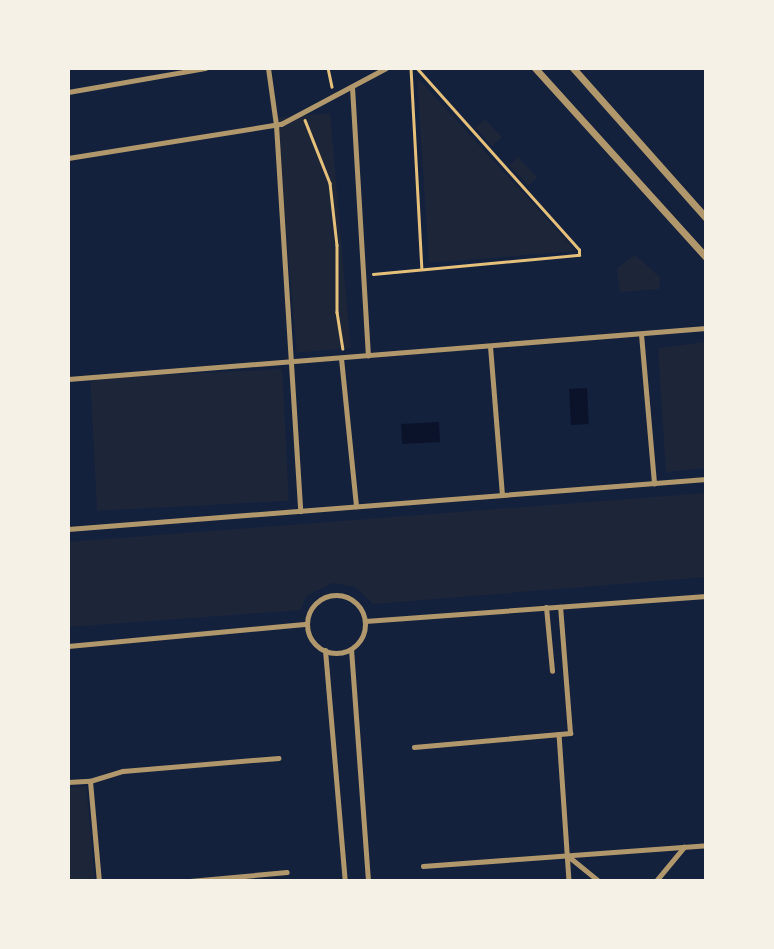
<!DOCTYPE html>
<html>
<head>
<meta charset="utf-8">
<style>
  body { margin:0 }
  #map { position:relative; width:774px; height:949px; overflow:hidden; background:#14213d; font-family:Mulish,sans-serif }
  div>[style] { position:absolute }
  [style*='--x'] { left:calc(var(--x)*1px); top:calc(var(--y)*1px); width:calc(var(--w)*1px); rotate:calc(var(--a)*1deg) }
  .green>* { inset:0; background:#1d2539; transform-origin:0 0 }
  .water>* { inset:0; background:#0b132b; transform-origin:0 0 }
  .path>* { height:2.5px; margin:-1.25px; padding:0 1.25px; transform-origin:1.25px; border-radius:1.25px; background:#e5c07b }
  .pedestrian>* { height:4.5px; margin:-2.25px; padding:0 2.25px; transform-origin:2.25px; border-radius:2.25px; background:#b1986c }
  .minor>* { height:5px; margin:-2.5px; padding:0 2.5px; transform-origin:2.5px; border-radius:2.5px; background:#b1986c }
  .minor>.ring { margin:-2.5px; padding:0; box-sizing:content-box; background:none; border:5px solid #b1986c; border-radius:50% }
  .tertiary>* { height:7px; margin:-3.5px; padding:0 3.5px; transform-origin:3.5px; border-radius:3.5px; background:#b1986c }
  span { translate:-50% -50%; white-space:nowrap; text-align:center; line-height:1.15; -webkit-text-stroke:7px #f6f1e7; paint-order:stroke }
  .frame { position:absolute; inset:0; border:70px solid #f6f1e7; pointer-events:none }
</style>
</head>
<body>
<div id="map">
  <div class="green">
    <i style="clip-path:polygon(417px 77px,576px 251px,429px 263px)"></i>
    <i style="left:330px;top:113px;width:236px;height:54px;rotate:85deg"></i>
    <i style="left:485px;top:119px;width:25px;height:13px;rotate:48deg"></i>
    <i style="left:518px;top:157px;width:28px;height:12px;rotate:46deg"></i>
    <i style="clip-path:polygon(635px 255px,660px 277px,659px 289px,620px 292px,617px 268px)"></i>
    <i style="clip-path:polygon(706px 342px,706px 468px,666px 472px,658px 348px)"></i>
    <i style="left:282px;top:369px;width:132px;height:192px;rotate:87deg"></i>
    <i style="clip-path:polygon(706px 493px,706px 577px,373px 604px,355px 587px,333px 583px,306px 596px,301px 610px,68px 627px,68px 542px)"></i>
    <i style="clip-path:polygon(86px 786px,95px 881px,68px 881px,68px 788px)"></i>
  </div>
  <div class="water">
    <i style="left:587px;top:388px;width:36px;height:18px;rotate:87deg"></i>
    <i style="left:439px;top:422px;width:20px;height:38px;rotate:87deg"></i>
  </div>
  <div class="path">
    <i style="--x:328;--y:68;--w:19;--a:78"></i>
    <i style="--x:411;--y:68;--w:200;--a:86.9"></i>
    <i style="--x:305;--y:120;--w:68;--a:68.4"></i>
    <i style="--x:330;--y:183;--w:62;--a:83.6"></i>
    <i style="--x:337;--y:245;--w:67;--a:90"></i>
    <i style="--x:337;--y:312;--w:37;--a:81"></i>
    <i style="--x:373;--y:274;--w:207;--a:-5.3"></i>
    <i style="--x:579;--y:255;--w:5;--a:-90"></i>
    <i style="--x:579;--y:250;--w:244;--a:-131.8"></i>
  </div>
  <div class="pedestrian">
    <i style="--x:559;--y:734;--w:147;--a:86.1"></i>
    <i style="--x:414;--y:747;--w:157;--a:-5.1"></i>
    <i style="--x:570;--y:733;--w:126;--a:-94.5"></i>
    <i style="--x:90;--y:781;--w:34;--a:-17"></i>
    <i style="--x:123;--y:771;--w:156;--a:-4.8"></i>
    <i style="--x:567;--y:855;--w:41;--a:39.1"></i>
    <i style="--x:423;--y:866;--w:284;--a:-4.2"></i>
    <i style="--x:190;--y:881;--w:97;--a:-5.3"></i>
    <i style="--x:656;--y:881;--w:44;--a:-50.5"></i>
  </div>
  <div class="minor">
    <i style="--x:268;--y:68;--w:58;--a:82"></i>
    <i style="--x:276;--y:125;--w:387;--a:86.4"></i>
    <i style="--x:352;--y:87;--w:269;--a:86.6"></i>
    <i style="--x:68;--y:92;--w:139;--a:-9.9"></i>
    <i style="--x:68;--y:158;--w:216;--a:-9.1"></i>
    <i style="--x:281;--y:124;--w:119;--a:-28.1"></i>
    <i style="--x:641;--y:334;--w:150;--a:85"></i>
    <i style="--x:490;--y:346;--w:149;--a:85.4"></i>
    <i style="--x:341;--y:358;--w:149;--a:84.2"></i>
    <i style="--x:68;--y:379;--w:640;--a:-4.57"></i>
    <i style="--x:68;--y:529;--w:640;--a:-4.48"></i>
    <i class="ring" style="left:307px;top:595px;width:53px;height:53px"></i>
    <i style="--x:546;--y:607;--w:64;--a:84.6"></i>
    <i style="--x:365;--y:621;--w:342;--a:-4.2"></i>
    <i style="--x:68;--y:646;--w:240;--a:-5.3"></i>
    <i style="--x:351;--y:649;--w:233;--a:85.8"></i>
    <i style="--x:325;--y:650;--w:232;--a:85.1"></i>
    <i style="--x:68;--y:782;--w:22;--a:-3"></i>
    <i style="--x:90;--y:781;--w:100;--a:84.9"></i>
  </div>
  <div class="tertiary">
    <i style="--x:535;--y:68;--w:255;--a:47.9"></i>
    <i style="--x:573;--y:68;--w:200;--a:48.4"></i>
  </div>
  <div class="frame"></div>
</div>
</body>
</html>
